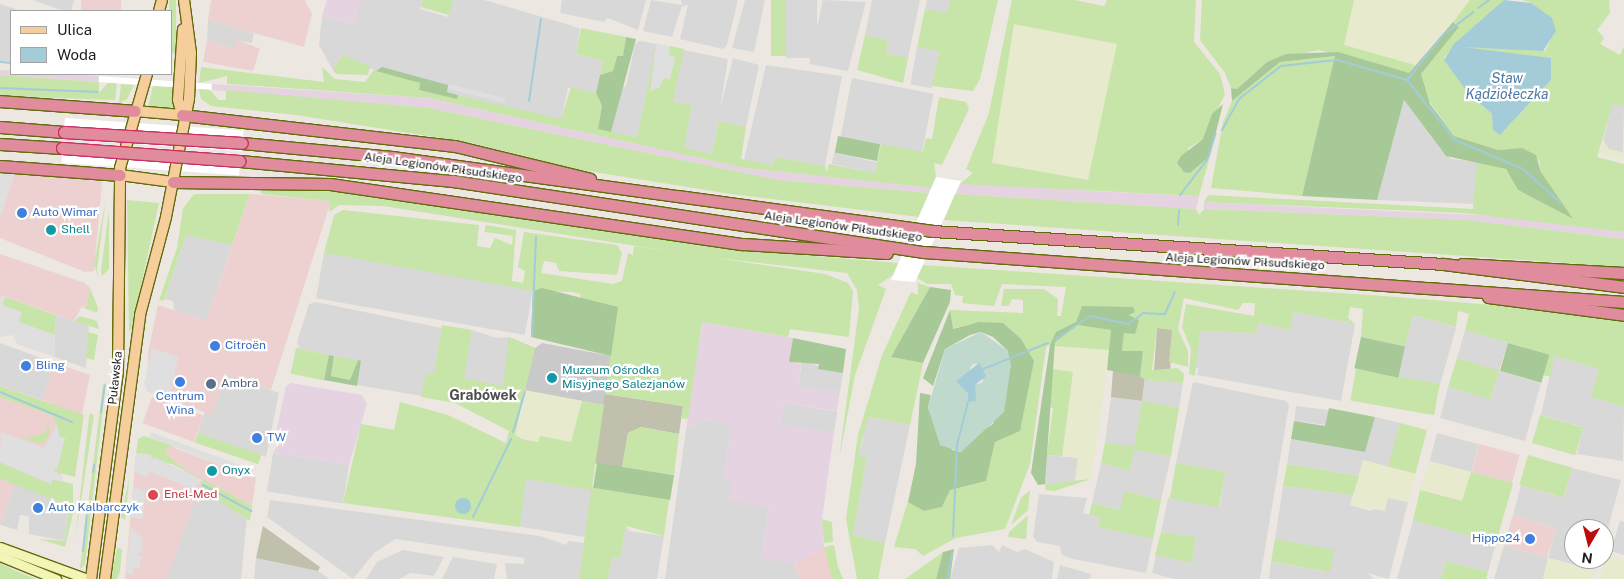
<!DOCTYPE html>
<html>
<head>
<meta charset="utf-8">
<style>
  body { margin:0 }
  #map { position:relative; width:1624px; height:579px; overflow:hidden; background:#ece8e1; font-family:"Public Sans",sans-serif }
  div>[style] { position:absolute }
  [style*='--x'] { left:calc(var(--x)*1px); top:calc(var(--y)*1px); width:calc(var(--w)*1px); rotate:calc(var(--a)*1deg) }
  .residential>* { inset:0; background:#d9d8d8; transform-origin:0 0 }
  .commercial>* { inset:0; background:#edd1d0; transform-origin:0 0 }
  .industrial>* { inset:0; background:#e5d3e2 }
  .religious>* { inset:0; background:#c9c9c9 }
  .construction>* { inset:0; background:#c0c0ad; transform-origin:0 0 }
  .farmland>* { inset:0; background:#e8eacd; transform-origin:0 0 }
  .grass>* { inset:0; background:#c7e4a9; transform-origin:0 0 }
  .forest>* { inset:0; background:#a7c998; transform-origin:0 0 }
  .wetland>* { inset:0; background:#bfd9cd }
  .parking>* { inset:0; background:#dfdfdf; transform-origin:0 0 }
  .water>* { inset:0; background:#a3ccd8 }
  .round { border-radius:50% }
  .pier>* { inset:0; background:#fff; transform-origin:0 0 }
  .stream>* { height:2px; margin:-1px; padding:0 1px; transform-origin:1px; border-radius:1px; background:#a3ccd8 }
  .roads { filter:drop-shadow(1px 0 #606a0b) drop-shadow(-1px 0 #606a0b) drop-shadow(0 1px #606a0b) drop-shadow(0 -1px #606a0b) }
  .secondary>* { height:9px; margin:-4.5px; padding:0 4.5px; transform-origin:4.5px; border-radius:4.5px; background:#f2f5b6 }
  .primary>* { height:10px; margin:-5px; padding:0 5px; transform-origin:5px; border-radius:5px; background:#f6ce9c }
  .motorway>* { height:11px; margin:-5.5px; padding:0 5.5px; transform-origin:5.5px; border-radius:5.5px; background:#e08c9c }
  .bridges { filter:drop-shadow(1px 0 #cb2d65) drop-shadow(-1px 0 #cb2d65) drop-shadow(0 1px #cb2d65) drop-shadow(0 -1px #cb2d65) }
  .motorway-bridge>* { height:11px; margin:-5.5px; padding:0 5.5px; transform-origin:5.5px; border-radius:5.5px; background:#e08c9c }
  .dots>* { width:14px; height:14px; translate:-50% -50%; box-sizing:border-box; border:2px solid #fff; border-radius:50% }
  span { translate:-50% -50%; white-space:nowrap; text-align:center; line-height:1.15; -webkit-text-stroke:4.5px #fff; paint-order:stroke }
  .street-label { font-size:12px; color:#1b1b1b }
  .shop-label { font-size:12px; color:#366cbe }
  .left { translate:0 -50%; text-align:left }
  .right { translate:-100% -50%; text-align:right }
  .culture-label { font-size:12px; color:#0d838f }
  .service-label { font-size:12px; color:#4e5e75 }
  .health-label { font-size:12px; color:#be3a42 }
  .water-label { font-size:14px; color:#4e7aa4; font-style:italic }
  .neighbourhood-label { font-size:14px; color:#4e4e4e; font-weight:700 }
  .legend { position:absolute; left:10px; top:10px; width:162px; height:65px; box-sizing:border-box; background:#fff; border:1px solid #a4a4a4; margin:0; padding:6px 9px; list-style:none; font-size:15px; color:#1b1b1b }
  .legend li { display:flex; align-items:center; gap:10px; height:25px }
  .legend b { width:25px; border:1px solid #a4a4a4 }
  .north { position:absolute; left:1564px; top:519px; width:50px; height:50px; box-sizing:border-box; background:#fff; border:1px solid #a4a4a4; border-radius:50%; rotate:188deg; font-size:14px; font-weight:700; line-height:20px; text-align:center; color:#1b1b1b }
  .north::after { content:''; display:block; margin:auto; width:18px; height:22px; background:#bb0b0d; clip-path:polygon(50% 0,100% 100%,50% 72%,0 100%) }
</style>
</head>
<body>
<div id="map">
  <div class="residential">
    <i style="clip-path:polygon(33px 0,74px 0,71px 11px,64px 11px)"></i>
    <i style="clip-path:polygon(361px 0,423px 0,420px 9px,448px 17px,453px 0,484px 0,570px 25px,580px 29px,576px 54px,603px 61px,596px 93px,568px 88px,561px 120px,446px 92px,437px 82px,374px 70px,342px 55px,333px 70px,319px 45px,322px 16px,353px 25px)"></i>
    <i style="clip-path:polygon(562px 0,646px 0,638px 30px,608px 18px,604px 22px,560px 13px)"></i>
    <i style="clip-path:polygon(651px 0,682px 5px,681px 0,738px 0,727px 45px,723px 49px,680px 39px,688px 5px,682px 6px,672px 37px,643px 31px)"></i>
    <i style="clip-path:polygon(745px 0,765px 0,754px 52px,732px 48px)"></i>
    <i style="left:786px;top:0;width:31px;height:58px"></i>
    <i style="clip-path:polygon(823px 0,866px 2px,848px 71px,809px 64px)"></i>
    <i style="clip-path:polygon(872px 0,920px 0,908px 58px,886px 53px,888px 40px,865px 35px)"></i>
    <i style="clip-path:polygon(927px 0,950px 0,947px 14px,925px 9px)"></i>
    <i style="clip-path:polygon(0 4px,22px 11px,11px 11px,11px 62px,0 61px)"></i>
    <i style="clip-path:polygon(208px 20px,254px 33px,252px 43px,237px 40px,234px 49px,207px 41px)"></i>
    <i style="clip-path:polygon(640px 41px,657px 44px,637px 137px,611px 132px,620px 86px,626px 87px,635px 44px)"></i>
    <i style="left:917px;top:47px;width:22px;height:38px;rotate:10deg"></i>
    <i style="clip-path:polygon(683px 50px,728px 59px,720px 109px,733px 58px,759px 65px,746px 127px,719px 121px,712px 154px,683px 148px,692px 106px,673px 102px)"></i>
    <i style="clip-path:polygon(766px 65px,842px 76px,825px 166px,775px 157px,773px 165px,744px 160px)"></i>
    <i style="left:852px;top:78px;width:83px;height:60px;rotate:11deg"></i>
    <i style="clip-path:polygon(1404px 100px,1441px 150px,1451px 159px,1477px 162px,1475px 204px,1377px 200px)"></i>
    <i style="clip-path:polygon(1613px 103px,1624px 106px,1623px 153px,1608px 149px,1603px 140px)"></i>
    <i style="left:834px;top:153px;width:44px;height:11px;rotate:12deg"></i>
    <i style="clip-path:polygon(194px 234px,232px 245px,206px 321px,174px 310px,173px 301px,165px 299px,186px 235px)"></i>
    <i style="left:324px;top:253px;width:212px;height:46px;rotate:10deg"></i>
    <i style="clip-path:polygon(316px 302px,442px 328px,434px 374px,426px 373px,422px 396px,357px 385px,361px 361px,300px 349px,297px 342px,309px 304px)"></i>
    <i style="clip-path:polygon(1294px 312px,1355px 324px,1341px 401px,1197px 375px,1198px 368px,1193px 368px,1200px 331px,1256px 333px,1259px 323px,1289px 330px)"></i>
    <i style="clip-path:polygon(56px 315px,89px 326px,86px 368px,54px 357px)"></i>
    <i style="left:1413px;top:315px;width:45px;height:64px;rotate:16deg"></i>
    <i style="clip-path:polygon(472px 330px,497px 338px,509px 337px,503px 386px,463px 378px)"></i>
    <i style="clip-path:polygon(1465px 330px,1508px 343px,1499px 371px,1541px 383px,1525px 441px,1440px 418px,1448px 387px,1491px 399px,1499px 371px,1457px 358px)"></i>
    <i style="clip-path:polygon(0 343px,55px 363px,42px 400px,0 386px)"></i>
    <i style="clip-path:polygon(1554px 356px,1599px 369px,1591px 397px,1624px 407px,1623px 461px,1577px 454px,1583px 427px,1541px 415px)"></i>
    <i style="clip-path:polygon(802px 361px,843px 373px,840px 392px,798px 388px)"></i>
    <i style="clip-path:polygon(226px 374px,279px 393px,266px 457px,198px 433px,205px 412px,212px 414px)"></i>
    <i style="clip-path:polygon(1145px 380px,1183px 383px,1179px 408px,1142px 402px,1134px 448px,1105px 442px,1111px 397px,1142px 401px)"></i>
    <i style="clip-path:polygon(1193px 382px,1286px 401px,1289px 405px,1260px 579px,1174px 579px,1152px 573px,1156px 555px,1192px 563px,1196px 537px,1161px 532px,1168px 498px,1220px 506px,1225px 472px,1176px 463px)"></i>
    <i style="left:784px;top:403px;width:54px;height:22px;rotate:9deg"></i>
    <i style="left:1296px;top:406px;width:33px;height:15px;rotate:7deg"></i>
    <i style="clip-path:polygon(868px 417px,910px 425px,885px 543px,853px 535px,867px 458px,859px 456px)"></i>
    <i style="clip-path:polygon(1375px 417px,1400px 423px,1389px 467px,1363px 460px,1359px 476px,1287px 464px,1291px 439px,1365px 452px)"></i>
    <i style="clip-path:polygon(702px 420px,723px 423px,731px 429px,724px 476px,769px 507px,761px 558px,794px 562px,800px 579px,665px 579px,686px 430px)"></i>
    <i style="left:1437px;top:433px;width:43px;height:29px;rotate:15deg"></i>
    <i style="clip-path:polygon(1134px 450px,1171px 456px,1161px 500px,1126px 491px,1121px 510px,1092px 503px,1101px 463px,1130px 471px)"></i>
    <i style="left:273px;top:453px;width:77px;height:39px;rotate:9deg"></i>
    <i style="clip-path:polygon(1047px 455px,1078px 458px,1075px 481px,1045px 484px)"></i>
    <i style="clip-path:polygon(1572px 468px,1621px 480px,1605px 540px,1604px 529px,1574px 529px,1574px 559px,1595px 559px,1592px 569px,1548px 558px,1543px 579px,1494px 579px,1504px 545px,1548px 558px,1556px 528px,1513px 515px,1521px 485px,1564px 498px)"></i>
    <i style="left:526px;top:479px;width:67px;height:48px;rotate:9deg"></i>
    <i style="clip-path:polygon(14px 484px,68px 503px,65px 541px,29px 534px,29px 516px,20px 515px,17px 530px,1px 525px)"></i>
    <i style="clip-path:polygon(1283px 486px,1353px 495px,1350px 505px,1371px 511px,1388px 498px,1408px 502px,1389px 579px,1368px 573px,1374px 579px,1269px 579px,1271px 562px,1323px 571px,1333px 550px,1275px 539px)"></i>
    <i style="clip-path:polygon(199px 489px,247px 517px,241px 579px,166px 579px)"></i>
    <i style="clip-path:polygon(1039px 494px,1087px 498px,1083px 513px,1100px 517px,1098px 527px,1153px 539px,1146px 573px,1073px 559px,1062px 555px,1060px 546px,1037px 542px,1033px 537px)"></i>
    <i style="clip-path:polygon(270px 500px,540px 536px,566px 545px,568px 541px,584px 543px,579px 579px,507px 579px,505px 563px,524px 564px,524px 558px,395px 539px,374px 553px,353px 579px,267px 517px)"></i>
    <i style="clip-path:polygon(1413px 520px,1496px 543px,1488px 572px,1446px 561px,1441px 579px,1397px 579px)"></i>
    <i style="clip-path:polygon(1620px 521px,1624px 522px,1624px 555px,1611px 551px)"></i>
    <i style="clip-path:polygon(626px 526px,629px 531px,664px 536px,657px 579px,608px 579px,612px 557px,620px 558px)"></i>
    <i style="clip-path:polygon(992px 545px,999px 552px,1002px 545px,1017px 552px,1025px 549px,1054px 562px,1052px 579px,950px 579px,959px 548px)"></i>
    <i style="clip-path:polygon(403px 550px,444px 557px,434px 576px,411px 573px,399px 579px,366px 579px,377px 562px)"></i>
    <i style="clip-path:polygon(453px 557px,497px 564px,494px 579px,442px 579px)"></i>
    <i style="clip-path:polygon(256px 558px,318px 571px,330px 579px,254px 579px)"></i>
    <i style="clip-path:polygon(1060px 565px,1091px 574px,1090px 579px,1057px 579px)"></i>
  </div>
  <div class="commercial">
    <i style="left:81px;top:0;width:40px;height:12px"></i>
    <i style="clip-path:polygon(211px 0,305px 0,312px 14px,304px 47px,208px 20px)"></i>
    <i style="clip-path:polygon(236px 39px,260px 49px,253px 71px,203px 62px,207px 41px,234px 49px)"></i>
    <i style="clip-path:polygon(15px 173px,97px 178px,102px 183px,94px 271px,85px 272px,0 238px,0 217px)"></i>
    <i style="clip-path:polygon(250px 194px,331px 201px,271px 390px,226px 374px,212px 415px,147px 391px,148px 353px,158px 305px,206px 321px)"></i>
    <i style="clip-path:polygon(0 254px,85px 283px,90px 288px,87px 306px,82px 306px,74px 321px,0 295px)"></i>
    <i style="clip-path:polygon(55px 363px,90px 375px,82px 415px,42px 400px)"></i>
    <i style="clip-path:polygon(0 397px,53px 416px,60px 431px,57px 469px,63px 477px,51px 484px,0 462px)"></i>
    <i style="left:152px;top:397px;width:55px;height:28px;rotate:20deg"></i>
    <i style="left:1479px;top:444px;width:42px;height:29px;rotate:15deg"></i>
    <i style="clip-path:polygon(169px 446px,256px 478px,252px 506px,203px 480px,166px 579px,125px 579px,136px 453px,187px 472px,165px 453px)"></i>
    <i style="clip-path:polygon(0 479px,14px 484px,1px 525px,0 524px)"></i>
    <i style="left:1513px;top:515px;width:45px;height:31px;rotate:17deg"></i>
    <i style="clip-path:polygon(824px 547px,833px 579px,800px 579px,795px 564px)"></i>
  </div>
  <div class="industrial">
    <i style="clip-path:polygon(327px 0,361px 0,353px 25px,322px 16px)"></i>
    <i style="clip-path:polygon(0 70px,99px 76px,99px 82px,0 75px)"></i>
    <i style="clip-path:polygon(212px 84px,429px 98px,745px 168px,932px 188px,930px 193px,778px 180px,429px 108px,212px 90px)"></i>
    <i style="clip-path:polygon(973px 183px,1093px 191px,1199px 196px,1196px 209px,956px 194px,960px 184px)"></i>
    <i style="clip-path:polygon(1204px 202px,1496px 216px,1624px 232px,1624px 239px,1466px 220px,1204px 209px)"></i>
    <i style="clip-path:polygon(702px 322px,793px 338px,790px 362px,801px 364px,798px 387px,840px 392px,837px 411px,784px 403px,781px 425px,834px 432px,822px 519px,824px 547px,795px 564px,761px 558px,769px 507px,729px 500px,732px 485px,724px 476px,731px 429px,723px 423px,702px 420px,686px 430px)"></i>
    <i style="clip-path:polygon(291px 383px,362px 395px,367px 404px,349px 465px,273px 453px,281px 440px,277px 428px,286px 386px)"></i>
  </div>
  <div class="religious">
    <i style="clip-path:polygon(509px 337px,535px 348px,542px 343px,611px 356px,604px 405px,503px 386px)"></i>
  </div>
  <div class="construction">
    <i style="left:1157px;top:328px;width:16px;height:42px;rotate:4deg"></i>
    <i style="clip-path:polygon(1113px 370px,1145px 377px,1142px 401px,1111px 397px)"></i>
    <i style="clip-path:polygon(605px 394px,683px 406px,679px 434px,641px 427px,628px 433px,622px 468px,593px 463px)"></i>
    <i style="clip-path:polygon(263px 526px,320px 567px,318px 571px,256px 558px)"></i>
  </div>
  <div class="farmland">
    <i style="clip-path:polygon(1354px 0,1470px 0,1415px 65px,1343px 45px)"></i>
    <i style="left:1014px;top:24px;width:105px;height:141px;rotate:11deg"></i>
    <i style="clip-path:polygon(1603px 140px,1609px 149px,1623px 153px,1622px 160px,1599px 153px)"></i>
    <i style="clip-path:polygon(1054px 346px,1110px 350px,1091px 479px,1075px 481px,1078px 458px,1062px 456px,1073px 372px,1052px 369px)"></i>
    <i style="clip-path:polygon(528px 391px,582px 401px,571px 442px,540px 436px,538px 442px,515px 435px)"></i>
    <i style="clip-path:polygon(1363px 460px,1416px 474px,1408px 502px,1388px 498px,1385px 511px,1350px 505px)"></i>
    <i style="left:1428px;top:461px;width:44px;height:30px;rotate:14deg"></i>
    <i style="clip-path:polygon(1606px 555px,1624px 559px,1624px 579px,1600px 579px)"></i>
    <i style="clip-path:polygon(1548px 558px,1596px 570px,1594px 579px,1543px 579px)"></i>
  </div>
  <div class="grass">
    <i style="clip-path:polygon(169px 0,176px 0,176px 56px,171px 52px)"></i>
    <i style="clip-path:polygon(423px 0,453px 0,449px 15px,421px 7px)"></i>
    <i style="left:771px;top:0;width:15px;height:56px"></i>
    <i style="clip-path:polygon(950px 0,998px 0,980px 79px,973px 91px,932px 86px,939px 51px,917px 47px,925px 9px,947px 13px)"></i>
    <i style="clip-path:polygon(evenodd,1012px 0,1075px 0,1104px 6px,1107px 0,1196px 0,1194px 42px,1220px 74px,1225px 94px,1203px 139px,1188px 148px,1190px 173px,1210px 156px,1199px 196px,960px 184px,973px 173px,966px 169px,989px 113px,1012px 0,1014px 24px,1117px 44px,1088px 180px,992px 163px,1014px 24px)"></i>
    <i style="clip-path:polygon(1202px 0,1354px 0,1344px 45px,1415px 65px,1409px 73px,1319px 50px,1267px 62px,1237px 89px,1231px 88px,1225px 73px,1200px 40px)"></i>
    <i style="clip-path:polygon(1470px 0,1504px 0,1444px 57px,1468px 93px,1492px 114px,1500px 135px,1551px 80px,1463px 50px,1464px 45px,1545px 51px,1551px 39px,1531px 3px,1523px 0,1609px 0,1610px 13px,1597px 30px,1604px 38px,1600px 44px,1620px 55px,1624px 46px,1624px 106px,1613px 104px,1597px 157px,1624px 164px,1624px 232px,1463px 213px,1204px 202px,1208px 195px,1473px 209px,1477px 162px,1506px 169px,1518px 190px,1572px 219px,1541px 172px,1539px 160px,1513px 149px,1498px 150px,1454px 136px,1422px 91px,1421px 74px,1459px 27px,1453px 22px)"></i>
    <i style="clip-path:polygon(581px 28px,626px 37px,623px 56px,617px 56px,613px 71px,600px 75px,603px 61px,576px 54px)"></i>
    <i style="clip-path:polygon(865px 35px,888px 40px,886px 53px,908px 58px,903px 83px,857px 70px)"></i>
    <i style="clip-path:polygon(670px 46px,684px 49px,673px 102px,692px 105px,684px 148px,712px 154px,719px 121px,746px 127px,741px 159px,773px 165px,775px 157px,825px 166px,827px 172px,829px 164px,875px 173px,881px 144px,923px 152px,926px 138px,932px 139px,939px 97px,966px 102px,969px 109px,942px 165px,934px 163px,936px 177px,932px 188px,745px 168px,429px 98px,227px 84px,227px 76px,199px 83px,201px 67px,324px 82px,322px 67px,335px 79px,365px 82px,374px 70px,420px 83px,419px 90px,456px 98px,458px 95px,561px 119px,571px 87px,596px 93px,602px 106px,599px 129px,637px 137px,656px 47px,651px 91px,664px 78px,670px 79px,675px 57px,668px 55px)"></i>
    <i style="clip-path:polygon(342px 55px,370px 66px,368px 75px,336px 74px,333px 70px)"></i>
    <i style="clip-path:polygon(1336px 56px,1302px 196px,1211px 188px,1223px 122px,1232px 101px,1280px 62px)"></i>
    <i style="clip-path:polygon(0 75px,99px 82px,99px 93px,108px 83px,117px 83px,115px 100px,0 96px)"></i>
    <i style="clip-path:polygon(121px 84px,134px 85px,127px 99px,119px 103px)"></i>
    <i style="clip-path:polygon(153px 86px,173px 87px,174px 109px,148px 107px)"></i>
    <i style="clip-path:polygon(199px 89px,209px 89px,219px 100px,226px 100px,226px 90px,429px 108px,778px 180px,930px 193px,919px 217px,731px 194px,575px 169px,472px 143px,296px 115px,211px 106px,201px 99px)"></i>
    <i style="clip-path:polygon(261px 190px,358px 192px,753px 251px,898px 263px,893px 275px,878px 285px,886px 289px,855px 375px,839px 459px,859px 308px,857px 290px,847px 273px,700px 256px,383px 206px,339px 205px,329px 212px,330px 201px,261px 194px)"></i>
    <i style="clip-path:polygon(194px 194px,250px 194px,232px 245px,186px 235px,164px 301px,159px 300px,177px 248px,183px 208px)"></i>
    <i style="clip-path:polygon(955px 194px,1196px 209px,1199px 215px,1204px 209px,1466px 220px,1624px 239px,1624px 267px,944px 220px)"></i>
    <i style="clip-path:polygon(106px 197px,97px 270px,99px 279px,94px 265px)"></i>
    <i style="clip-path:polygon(127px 200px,159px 203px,131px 331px,129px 331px)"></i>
    <i style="clip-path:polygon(109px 210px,109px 269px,102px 276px,101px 270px)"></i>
    <i style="clip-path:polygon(343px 210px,479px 225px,477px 246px,490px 248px,495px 238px,512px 245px,513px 236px,484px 232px,486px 225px,516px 230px,512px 281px,523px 283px,525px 271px,518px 267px,524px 232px,617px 245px,622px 253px,617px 275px,559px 271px,556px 263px,544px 261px,541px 273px,613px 284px,622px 281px,628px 253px,633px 255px,634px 246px,825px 274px,848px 283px,853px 291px,849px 337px,790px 329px,788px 337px,702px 322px,688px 419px,681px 418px,683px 406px,605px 394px,617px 307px,581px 300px,580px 294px,571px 292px,533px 291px,324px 253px,334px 215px)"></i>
    <i style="clip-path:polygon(923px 265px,1384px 296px,1528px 308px,1624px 322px,1624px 407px,1591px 397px,1599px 369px,1554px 356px,1551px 377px,1543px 375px,1548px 355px,1465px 330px,1469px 314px,1458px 311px,1456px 327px,1413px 315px,1405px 346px,1361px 337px,1363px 309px,1350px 307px,1348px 318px,1355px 324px,1294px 312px,1290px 330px,1259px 323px,1256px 333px,1200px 331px,1195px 376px,1189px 374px,1191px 349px,1182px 327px,1186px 304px,1254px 316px,1255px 303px,1243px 303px,1238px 310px,1184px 298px,1178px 329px,1188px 351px,1188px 367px,1169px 362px,1172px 330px,1157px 328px,1152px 370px,1178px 368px,1184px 374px,1183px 383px,1145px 380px,1140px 376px,1143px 351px,1122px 351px,1124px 332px,1136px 327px,1139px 320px,1116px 309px,1082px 306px,1076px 322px,1055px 341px,1078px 325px,1093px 327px,1111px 330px,1110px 350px,1054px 346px,1054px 342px,1046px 347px,1030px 464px,1005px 529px,956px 538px,923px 556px,915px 549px,894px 547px,908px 501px,924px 511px,942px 507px,950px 490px,986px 481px,995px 442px,1020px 431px,1021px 339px,1006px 330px,974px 323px,952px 329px,950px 310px,1023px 313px,1023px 300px,1012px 299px,1009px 306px,1001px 306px,1004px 289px,1044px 289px,1058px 299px,1057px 316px,1061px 316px,1066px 287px,1002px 284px,994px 306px,962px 303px,963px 296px,955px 295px,951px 284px,927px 284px,917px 278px)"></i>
    <i style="clip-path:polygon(918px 283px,930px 287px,891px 357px,923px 363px,910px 425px,869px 417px,861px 444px,859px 456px,867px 458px,853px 535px,885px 543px,878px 579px,857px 579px,846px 519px,858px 435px,882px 355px,911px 292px,918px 295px)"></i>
    <i style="clip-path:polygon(90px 288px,98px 308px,97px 313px,82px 307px,87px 306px)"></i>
    <i style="clip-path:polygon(5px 297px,56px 315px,55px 335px,18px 322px,2px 304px)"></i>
    <i style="clip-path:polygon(80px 316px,97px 321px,99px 329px,74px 321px)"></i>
    <i style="clip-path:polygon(442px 325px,472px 330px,464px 378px,503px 386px,509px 337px,535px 348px,515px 435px,522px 439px,538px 442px,540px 436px,571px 442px,582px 401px,604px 405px,592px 487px,669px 500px,664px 536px,626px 526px,620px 558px,612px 557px,608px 579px,579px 579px,591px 490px,526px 479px,520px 527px,343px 503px,361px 424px,394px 430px,400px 402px,448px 415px,506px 443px,509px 431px,455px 403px,421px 397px,426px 373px,434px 374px)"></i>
    <i style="clip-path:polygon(88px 332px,98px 335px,94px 360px,86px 358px)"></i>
    <i style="left:296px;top:348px;width:34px;height:26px;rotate:12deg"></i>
    <i style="clip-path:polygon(334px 356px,358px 360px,350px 380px,331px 376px)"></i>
    <i style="left:1457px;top:358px;width:44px;height:30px;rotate:17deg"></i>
    <i style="clip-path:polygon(1052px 369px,1073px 372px,1062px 456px,1047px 455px,1053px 408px,1047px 406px)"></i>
    <i style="left:1356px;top:369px;width:85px;height:32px;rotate:10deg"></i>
    <i style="clip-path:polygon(106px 382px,85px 564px,80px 569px,103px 385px)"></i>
    <i style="clip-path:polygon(0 386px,84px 415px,75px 477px,52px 471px,65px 438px,60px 437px,53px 416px,0 397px)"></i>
    <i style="clip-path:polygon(1142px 401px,1179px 408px,1171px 456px,1134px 450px,1130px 471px,1101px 463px,1105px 442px,1134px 447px)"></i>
    <i style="clip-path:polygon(90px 413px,94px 415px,75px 541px,89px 417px)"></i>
    <i style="left:1540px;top:415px;width:45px;height:29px;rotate:16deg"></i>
    <i style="clip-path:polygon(47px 423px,50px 430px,44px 444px,23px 438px,46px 433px)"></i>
    <i style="left:1400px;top:423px;width:28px;height:45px;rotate:15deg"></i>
    <i style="clip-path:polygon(641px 427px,679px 434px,674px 475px,622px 468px,628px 433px)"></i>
    <i style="left:198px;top:433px;width:67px;height:10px;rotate:19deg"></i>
    <i style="clip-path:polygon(144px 436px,171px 445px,177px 449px,169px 446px,165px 453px,184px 469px,252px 506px,250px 521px,199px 489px,203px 480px,172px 464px,152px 461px,151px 455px,136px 453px,138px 439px)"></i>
    <i style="left:1528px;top:455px;width:46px;height:31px;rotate:16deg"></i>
    <i style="clip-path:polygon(0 462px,51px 484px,53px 479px,73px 484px,73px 507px,0 479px)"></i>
    <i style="left:1176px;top:463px;width:50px;height:36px;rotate:10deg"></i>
    <i style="clip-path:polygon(1287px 464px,1359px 476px,1353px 495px,1283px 486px)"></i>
    <i style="clip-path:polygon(1471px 472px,1513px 483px,1496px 543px,1413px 520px,1420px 490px,1462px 501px)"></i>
    <i style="clip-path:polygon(129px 479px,129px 482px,125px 520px,121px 517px)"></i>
    <i style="clip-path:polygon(1091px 479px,1054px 491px,1046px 490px,1045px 484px)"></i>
    <i style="clip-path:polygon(1030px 490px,1028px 510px,1011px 525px,1021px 498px)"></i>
    <i style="clip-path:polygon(1125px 491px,1161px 500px,1153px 539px,1098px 527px,1100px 517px,1089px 515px,1092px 503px,1120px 510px)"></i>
    <i style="clip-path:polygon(68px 511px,73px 513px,65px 547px,39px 539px,65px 541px)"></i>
    <i style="clip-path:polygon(1028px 515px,1026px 539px,1008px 537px,1009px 532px)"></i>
    <i style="clip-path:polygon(822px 519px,832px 522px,833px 542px,824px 543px)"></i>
    <i style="clip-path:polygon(1161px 532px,1196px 537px,1192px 563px,1155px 555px)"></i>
    <i style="left:1275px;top:539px;width:60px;height:23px;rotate:10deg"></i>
    <i style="clip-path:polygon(834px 545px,838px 567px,843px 579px,833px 579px,829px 568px,824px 547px)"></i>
    <i style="clip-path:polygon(117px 548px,122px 549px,120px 572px,117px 579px,111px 579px)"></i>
    <i style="clip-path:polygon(943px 552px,936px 579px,905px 579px,922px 567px)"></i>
    <i style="clip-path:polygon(1446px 561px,1488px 572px,1486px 579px,1441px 579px)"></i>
    <i style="clip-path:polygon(0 563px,16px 571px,37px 579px,0 579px)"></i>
  </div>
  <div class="forest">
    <i style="clip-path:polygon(1453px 22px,1459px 27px,1421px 74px,1430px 104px,1454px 136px,1498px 150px,1522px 148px,1536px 155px,1541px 172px,1573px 219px,1518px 190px,1506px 169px,1446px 156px,1404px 100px,1377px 200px,1302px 196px,1335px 56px,1280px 62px,1232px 101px,1231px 88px,1237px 89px,1267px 62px,1286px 54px,1338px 52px,1409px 73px)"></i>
    <i style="clip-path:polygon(626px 37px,636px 39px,611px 132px,598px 129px,602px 106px,596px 93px,600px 75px,613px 71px,617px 56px,623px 56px)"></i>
    <i style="clip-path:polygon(382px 67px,448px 85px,447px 92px,458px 95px,457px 99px,419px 90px,420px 83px,376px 71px)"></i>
    <i style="clip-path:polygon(1223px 104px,1210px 156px,1190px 173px,1184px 172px,1177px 163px,1181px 156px,1203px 139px,1212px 114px)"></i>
    <i style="left:838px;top:136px;width:43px;height:17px;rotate:11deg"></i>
    <i style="clip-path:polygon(930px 287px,951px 290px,950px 302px,923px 363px,891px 357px)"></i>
    <i style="clip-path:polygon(542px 288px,618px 307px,611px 356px,531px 337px,533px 291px)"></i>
    <i style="clip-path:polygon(1082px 306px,1133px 307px,1135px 312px,1129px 315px,1139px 320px,1135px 334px,1124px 333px,1122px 351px,1143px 351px,1140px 376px,1107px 370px,1111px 330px,1078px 325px,1055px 342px,1045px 484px,1038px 485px,1031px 473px,1050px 345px,1056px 332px,1076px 322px)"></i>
    <i style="clip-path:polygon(950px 310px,953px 329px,979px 322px,1003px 323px,1021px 339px,1034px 361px,1020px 431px,995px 442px,986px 481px,950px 490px,942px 507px,924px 511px,908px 502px,916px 464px,920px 393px,931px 395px,928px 408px,952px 450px,961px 452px,975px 435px,993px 424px,1008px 351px,993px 337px,981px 332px,970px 335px,945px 349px,933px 386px,923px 378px)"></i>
    <i style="left:1361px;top:337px;width:45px;height:32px;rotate:12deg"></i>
    <i style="clip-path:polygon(793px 338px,846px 349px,843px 373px,818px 369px,819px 364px,789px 362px)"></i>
    <i style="left:1508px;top:343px;width:43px;height:29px;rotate:16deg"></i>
    <i style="clip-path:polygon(329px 355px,334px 356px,331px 376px,350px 380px,358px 360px,361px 361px,357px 386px,324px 380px)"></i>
    <i style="clip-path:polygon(1329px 408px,1375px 417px,1365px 452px,1291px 439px,1294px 421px,1325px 426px)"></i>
    <i style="left:597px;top:463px;width:78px;height:25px;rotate:9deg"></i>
    <i style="clip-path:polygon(954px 549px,950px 579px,936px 579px,943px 552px)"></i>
  </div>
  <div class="wetland">
    <i style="clip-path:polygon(evenodd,981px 332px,1008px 351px,1011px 365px,1004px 412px,961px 452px,940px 445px,928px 408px,945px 349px,981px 332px,973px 364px,979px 364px,983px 382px,975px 385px,974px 395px,961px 385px,973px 364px)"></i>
  </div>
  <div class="parking">
    <i style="clip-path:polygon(657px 44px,670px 46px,668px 55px,675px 57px,670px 79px,664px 78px,660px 87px,650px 91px)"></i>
    <i style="left:449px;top:84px;width:58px;height:5px;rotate:14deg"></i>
    <i style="clip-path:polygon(0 173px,15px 173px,0 217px)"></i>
    <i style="clip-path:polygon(0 295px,5px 297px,2px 305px,22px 312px,19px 322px,55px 335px,54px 357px,17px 344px,13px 335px,0 337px)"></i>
    <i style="clip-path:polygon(152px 348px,178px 357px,169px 399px,147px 391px,144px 384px)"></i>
    <i style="clip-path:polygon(57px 424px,60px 437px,65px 438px,57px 469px,52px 470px,63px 477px,62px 482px,53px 479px,51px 484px,0 462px,1px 432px,45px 448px)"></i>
    <i style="clip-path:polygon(151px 432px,245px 467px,242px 473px,149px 437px)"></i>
    <i style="clip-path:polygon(136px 453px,151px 455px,151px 461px,154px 457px,203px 480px,193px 489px,149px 471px,148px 477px,134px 472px)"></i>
    <i style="clip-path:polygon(134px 487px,145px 491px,143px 519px,130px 517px)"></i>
    <i style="clip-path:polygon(131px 527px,143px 539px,142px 550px,136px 555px,141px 556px,140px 569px,134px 568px,133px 575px,126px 573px)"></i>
  </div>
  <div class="water">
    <i style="clip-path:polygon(1504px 0,1531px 3px,1552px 18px,1556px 31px,1543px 51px,1463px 47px,1551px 58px,1551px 80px,1500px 135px,1493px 130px,1492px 114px,1468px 93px,1444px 60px,1454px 44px)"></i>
    <i style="clip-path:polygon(979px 363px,986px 376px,975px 385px,976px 401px,968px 402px,968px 393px,956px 381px)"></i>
    <i class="round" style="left:455px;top:498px;width:16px;height:16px"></i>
  </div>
  <div class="pier">
    <i style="left:99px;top:76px;width:113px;height:6px;rotate:4deg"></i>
    <i style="left:65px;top:118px;width:179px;height:21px;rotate:4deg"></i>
    <i style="left:63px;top:142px;width:178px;height:21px;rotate:4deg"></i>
    <i style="clip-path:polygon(936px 177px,961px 181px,915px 282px,891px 280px)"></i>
  </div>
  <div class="stream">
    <i style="--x:1478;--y:8;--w:14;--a:-36"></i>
    <i style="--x:0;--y:62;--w:11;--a:5"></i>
    <i style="--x:1407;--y:80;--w:58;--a:-51.3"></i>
    <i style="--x:1443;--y:35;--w:38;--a:-37"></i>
    <i style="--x:0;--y:88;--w:98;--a:2.3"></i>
    <i style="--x:529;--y:101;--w:83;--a:-81.7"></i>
    <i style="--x:1222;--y:130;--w:35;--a:-61"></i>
    <i style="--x:1239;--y:99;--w:53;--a:-38.2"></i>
    <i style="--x:1281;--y:66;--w:56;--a:-6.1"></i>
    <i style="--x:1337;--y:60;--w:73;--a:15.9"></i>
    <i style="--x:1407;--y:80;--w:77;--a:51.3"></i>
    <i style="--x:1455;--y:140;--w:74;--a:23.1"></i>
    <i style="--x:1523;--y:169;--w:52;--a:41.9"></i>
    <i style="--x:1180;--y:195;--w:44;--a:-52.4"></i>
    <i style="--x:1207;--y:160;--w:28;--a:-72"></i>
    <i style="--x:1178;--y:225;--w:15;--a:-86"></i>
    <i style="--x:532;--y:336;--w:99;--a:-87.7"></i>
    <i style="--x:1056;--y:339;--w:41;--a:-34.1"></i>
    <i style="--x:1090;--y:316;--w:40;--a:12"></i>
    <i style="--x:1129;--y:324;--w:18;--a:-38"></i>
    <i style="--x:1143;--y:313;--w:22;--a:3"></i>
    <i style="--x:1165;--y:314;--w:24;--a:-66"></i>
    <i style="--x:983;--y:369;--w:70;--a:-21.8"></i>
    <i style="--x:0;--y:392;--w:78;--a:22.6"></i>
    <i style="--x:101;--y:412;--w:27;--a:-82"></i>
    <i style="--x:513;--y:432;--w:42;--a:-73.3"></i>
    <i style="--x:93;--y:472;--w:7;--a:-82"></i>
    <i style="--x:203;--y:485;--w:55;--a:28.4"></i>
    <i style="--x:88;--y:508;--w:2;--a:-63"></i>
    <i style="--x:473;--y:517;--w:87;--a:-64"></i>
    <i style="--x:953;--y:536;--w:91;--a:-87.5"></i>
    <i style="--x:957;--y:445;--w:44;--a:-75.7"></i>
    <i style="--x:83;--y:551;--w:36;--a:-84"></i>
    <i style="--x:947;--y:579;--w:26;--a:-79"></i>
  </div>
  <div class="roads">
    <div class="secondary">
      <i style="--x:0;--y:547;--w:94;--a:20"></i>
      <i style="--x:0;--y:556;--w:61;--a:22.3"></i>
    </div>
    <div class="primary">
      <i style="--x:159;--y:11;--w:11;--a:-75"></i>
      <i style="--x:135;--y:111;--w:47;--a:4.9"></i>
      <i style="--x:182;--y:115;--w:16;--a:-105"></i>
      <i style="--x:178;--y:100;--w:71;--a:-86"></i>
      <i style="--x:120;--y:175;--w:53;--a:7.5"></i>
      <i style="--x:91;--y:579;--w:209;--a:-82.6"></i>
      <i style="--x:118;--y:372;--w:204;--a:-89.4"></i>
      <i style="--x:120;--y:168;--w:98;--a:-74"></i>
      <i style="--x:105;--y:579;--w:266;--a:-82.4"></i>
      <i style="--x:140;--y:315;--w:101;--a:-75.1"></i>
      <i style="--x:166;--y:217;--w:120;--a:-79"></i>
      <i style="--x:189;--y:99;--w:46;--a:-87.5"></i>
      <i style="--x:191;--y:53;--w:53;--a:-97.5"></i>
    </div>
    <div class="motorway">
      <i style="--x:0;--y:101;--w:135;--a:4.2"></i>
      <i style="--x:182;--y:115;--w:275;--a:6.5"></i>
      <i style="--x:455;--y:146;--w:139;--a:13.7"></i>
      <i style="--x:0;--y:127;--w:64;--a:4.5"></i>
      <i style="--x:242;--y:143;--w:151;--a:5.3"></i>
      <i style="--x:392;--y:157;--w:546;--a:7.79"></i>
      <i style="--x:933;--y:231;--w:511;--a:3.7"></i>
      <i style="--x:1443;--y:264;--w:182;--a:7.2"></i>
      <i style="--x:0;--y:144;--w:62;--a:3.7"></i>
      <i style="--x:240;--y:161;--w:214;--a:5.4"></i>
      <i style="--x:453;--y:181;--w:476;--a:8.6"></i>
      <i style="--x:924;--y:252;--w:702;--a:4.09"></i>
      <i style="--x:0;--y:166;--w:120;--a:4.3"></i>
      <i style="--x:173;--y:182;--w:157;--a:0.7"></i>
      <i style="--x:330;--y:184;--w:417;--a:8.3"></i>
      <i style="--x:743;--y:244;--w:144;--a:3.6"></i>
      <i style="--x:1462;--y:264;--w:162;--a:3.2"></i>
      <i style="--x:1488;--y:297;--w:137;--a:7.5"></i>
    </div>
  </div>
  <div class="bridges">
    <div class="motorway-bridge">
      <i style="--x:64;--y:132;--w:178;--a:3.5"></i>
      <i style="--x:62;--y:148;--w:178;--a:4.2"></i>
    </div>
  </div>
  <div class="dots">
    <i style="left:22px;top:213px;background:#3f7fe0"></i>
    <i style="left:51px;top:230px;background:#0f9aa8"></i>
    <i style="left:215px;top:346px;background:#3f7fe0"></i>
    <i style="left:26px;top:366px;background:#3f7fe0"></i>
    <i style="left:552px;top:378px;background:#0f9aa8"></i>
    <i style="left:180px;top:382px;background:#3f7fe0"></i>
    <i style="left:211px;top:384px;background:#5c6f8a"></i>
    <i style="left:257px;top:438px;background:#3f7fe0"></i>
    <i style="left:212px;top:471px;background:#0f9aa8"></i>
    <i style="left:153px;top:495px;background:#e0444e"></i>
    <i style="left:38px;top:508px;background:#3f7fe0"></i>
    <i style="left:1530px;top:539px;background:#3f7fe0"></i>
  </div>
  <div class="street-label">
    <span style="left:443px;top:168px;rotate:8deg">Aleja Legionów Piłsudskiego</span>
    <span style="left:843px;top:227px;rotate:8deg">Aleja Legionów Piłsudskiego</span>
    <span style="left:1245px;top:262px;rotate:3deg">Aleja Legionów Piłsudskiego</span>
    <span style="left:116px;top:378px;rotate:-84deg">Puławska</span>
  </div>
  <div class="shop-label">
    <span class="left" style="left:32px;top:213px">Auto Wimar</span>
    <span class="left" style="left:225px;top:346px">Citroën</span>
    <span class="left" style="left:36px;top:366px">Bling</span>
    <span style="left:180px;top:404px">Centrum<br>Wina</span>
    <span class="left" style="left:267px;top:438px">TW</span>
    <span class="left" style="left:48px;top:508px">Auto Kalbarczyk</span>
    <span class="right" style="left:1520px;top:539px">Hippo24</span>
  </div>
  <div class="culture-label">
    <span class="left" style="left:61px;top:230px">Shell</span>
    <span class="left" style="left:562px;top:378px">Muzeum Ośrodka<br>Misyjnego Salezjanów</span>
    <span class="left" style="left:222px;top:471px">Onyx</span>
  </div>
  <div class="service-label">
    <span class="left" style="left:221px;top:384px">Ambra</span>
  </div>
  <div class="health-label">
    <span class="left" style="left:164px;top:495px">Enel-Med</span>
  </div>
  <div class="water-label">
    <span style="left:1507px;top:86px">Staw<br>Kądziołeczka</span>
  </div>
  <div class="neighbourhood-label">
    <span style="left:483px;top:395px">Grabówek</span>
  </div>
  <ul class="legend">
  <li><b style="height:6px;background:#f6ce9c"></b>Ulica</li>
  <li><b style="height:14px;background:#a3ccd8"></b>Woda</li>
  </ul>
  <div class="north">N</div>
</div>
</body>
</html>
